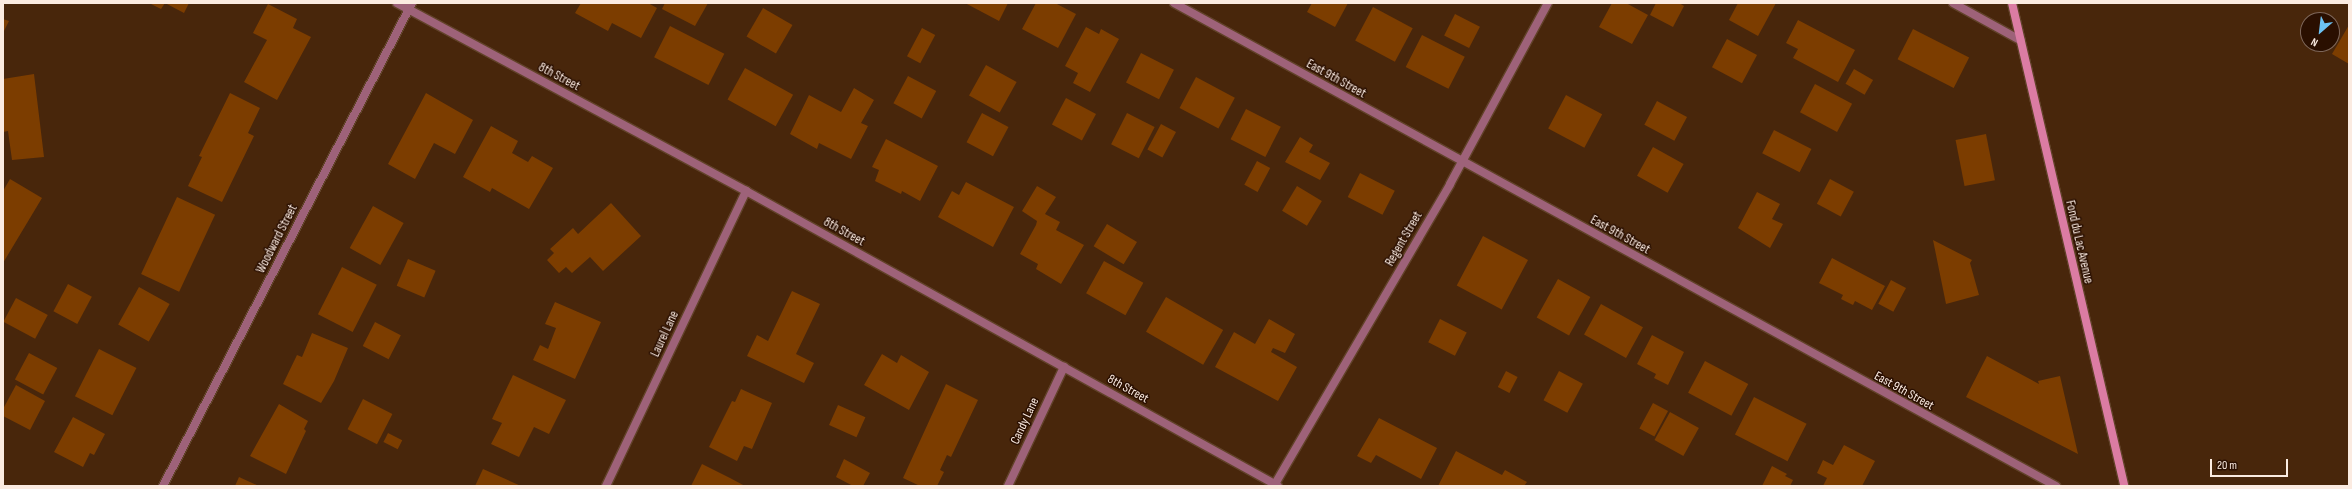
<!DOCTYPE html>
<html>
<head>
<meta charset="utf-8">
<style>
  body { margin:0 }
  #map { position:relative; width:2352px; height:489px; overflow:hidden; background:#48260b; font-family:"Sofia Sans Condensed",sans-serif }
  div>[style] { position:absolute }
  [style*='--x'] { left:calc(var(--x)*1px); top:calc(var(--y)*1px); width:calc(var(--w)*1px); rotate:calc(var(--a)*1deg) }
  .building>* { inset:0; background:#7c3d00; transform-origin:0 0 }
  .roads { filter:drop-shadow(1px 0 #614229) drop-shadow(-1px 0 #614229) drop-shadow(0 1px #614229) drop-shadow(0 -1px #614229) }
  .minor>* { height:8px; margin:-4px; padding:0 4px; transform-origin:4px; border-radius:4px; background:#9e6279 }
  .secondary>* { height:8px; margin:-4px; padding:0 4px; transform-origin:4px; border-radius:4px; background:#db7ca3 }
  span { translate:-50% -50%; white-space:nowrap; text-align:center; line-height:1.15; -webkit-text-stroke:3px #2a0f00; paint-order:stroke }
  .street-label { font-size:13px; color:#fbebe1 }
  .frame { position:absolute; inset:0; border:4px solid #fbebe1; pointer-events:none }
  .north { position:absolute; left:2300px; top:12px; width:40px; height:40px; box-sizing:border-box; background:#2a0f00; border:1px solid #7e675a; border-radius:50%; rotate:208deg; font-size:11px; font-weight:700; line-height:16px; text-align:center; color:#fbebe1 }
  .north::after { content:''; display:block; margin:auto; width:14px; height:18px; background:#6cc2f3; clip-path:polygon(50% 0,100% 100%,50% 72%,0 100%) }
  .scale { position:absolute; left:2210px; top:459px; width:78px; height:18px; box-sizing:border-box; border:2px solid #fbebe1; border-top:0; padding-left:5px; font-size:12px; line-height:14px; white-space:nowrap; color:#fbebe1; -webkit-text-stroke:3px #2a0f00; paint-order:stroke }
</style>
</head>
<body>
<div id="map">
  <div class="building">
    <i style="clip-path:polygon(149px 3px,165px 3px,161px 9px)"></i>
    <i style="clip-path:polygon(165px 3px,189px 3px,184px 13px)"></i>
    <i style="clip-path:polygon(581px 3px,648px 3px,657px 8px,641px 38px,612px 23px,608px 31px,575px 13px)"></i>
    <i style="clip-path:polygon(665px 3px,708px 3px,695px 26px,662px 9px)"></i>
    <i style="clip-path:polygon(965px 3px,1008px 3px,999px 21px)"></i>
    <i style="clip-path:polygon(1036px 3px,1055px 3px,1076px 14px,1058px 48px,1022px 29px)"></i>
    <i style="clip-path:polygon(1312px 3px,1348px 3px,1335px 27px,1307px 12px)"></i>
    <i style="clip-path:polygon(1612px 3px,1626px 3px,1648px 15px,1632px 44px,1599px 27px)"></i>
    <i style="clip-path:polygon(1656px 3px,1679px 3px,1684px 6px,1673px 27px,1650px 15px)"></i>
    <i style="clip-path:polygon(1738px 3px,1776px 3px,1758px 36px,1729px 20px)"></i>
    <i style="clip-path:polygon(268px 4px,297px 19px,293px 28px,311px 37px,277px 100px,244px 82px,267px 40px,253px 33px)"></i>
    <i style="left:1373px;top:7px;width:45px;height:38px;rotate:28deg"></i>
    <i style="left:763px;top:8px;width:34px;height:33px;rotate:30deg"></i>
    <i style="left:1455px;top:14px;width:28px;height:24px;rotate:27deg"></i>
    <i style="clip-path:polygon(3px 19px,9px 21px,3px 33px)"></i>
    <i style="clip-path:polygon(1798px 20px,1855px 50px,1838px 82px,1793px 58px,1798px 49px,1786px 43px)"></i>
    <i style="clip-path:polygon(2349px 25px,2349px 64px,2332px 54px)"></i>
    <i style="left:670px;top:26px;width:61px;height:35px;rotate:27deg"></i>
    <i style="clip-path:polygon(1086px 27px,1099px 34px,1101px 29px,1119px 39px,1090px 92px,1073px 83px,1078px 73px,1065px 66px)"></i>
    <i style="left:922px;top:28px;width:15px;height:32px;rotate:28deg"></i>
    <i style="left:1913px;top:29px;width:63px;height:34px;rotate:27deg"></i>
    <i style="left:1422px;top:35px;width:48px;height:36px;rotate:27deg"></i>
    <i style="left:1727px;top:39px;width:34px;height:32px;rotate:28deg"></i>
    <i style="left:1141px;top:53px;width:37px;height:33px;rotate:27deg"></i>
    <i style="left:986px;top:65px;width:35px;height:35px;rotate:29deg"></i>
    <i style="left:745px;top:68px;width:55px;height:36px;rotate:29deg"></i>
    <i style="left:1854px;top:69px;width:22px;height:17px;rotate:30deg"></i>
    <i style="clip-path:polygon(34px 74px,44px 157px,12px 160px,8px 131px,3px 132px,3px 79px)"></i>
    <i style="left:908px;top:76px;width:32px;height:31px;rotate:28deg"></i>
    <i style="left:1196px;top:77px;width:44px;height:35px;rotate:28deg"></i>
    <i style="left:1815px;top:84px;width:42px;height:32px;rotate:28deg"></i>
    <i style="clip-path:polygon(854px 88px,874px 100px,861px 123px,868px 126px,851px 159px,819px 143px,817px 149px,790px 134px,809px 95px,841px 112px)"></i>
    <i style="clip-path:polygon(230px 93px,260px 108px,248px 133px,254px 136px,222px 202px,188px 186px,202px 157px,199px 156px)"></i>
    <i style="clip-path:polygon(426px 93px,473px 120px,455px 154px,434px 143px,415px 179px,388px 164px)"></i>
    <i style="left:1566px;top:95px;width:41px;height:38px;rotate:28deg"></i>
    <i style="left:1066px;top:98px;width:34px;height:30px;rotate:28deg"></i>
    <i style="left:1657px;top:101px;width:34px;height:27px;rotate:28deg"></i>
    <i style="left:1246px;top:109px;width:39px;height:34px;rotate:27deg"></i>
    <i style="left:982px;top:113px;width:30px;height:33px;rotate:28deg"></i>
    <i style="left:1127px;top:113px;width:31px;height:35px;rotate:27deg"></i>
    <i style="left:1161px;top:124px;width:17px;height:29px;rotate:28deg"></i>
    <i style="clip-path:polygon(491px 126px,518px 141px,512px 153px,528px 162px,532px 156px,553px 168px,529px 209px,492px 188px,490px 192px,463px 177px)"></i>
    <i style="left:1774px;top:130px;width:42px;height:26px;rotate:27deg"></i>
    <i style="left:1986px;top:134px;width:47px;height:31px;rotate:79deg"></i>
    <i style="clip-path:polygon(1300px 137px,1313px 145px,1309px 152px,1330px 163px,1320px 180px,1285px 162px)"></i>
    <i style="clip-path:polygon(886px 139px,938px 166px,920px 201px,902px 191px,901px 194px,875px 181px,879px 170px,872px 167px)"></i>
    <i style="left:1653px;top:147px;width:35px;height:33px;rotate:29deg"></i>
    <i style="left:1257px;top:161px;width:15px;height:27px;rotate:28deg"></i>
    <i style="left:1360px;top:173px;width:39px;height:27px;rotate:27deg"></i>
    <i style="clip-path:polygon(10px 179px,42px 198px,3px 263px,3px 191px)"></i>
    <i style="left:1830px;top:179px;width:27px;height:28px;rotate:28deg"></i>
    <i style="clip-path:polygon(966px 182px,1014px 207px,993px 247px,938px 217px,952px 191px,959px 195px)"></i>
    <i style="clip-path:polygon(1037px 186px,1056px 197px,1045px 214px,1060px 222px,1056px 230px,1084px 245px,1061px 284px,1036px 269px,1038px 264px,1020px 254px,1036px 225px,1037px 221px,1022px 211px)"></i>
    <i style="left:1297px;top:186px;width:29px;height:29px;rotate:31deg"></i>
    <i style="clip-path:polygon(1757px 192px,1780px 204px,1772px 219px,1783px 224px,1770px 248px,1738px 228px)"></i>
    <i style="left:177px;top:197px;width:42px;height:85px;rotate:25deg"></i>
    <i style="clip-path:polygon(611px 203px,641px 236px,603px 271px,590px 257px,572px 273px,566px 267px,559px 273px,547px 260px,554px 253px,550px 249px,573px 228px,578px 234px)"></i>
    <i style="left:373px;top:206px;width:35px;height:48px;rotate:29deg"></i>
    <i style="left:1107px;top:224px;width:35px;height:26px;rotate:31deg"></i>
    <i style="left:1483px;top:236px;width:51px;height:56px;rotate:28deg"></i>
    <i style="clip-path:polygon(1933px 240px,1972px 260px,1970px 263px,1979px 295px,1946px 304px)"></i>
    <i style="clip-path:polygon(1832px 258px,1885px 286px,1872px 310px,1855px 301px,1853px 305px,1841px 299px,1843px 295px,1819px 283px)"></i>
    <i style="left:408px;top:259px;width:30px;height:29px;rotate:23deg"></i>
    <i style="left:1104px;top:261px;width:45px;height:37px;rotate:29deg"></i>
    <i style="left:342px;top:267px;width:39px;height:53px;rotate:27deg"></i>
    <i style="left:1558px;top:279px;width:37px;height:44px;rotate:29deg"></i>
    <i style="left:1891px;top:280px;width:17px;height:27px;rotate:28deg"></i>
    <i style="left:68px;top:284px;width:27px;height:31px;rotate:28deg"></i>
    <i style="left:139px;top:287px;width:35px;height:43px;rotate:29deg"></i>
    <i style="clip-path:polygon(792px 291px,820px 304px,796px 354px,814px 363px,804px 383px,747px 356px,757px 335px,768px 341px)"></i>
    <i style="left:1166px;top:297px;width:66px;height:40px;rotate:30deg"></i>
    <i style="left:16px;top:298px;width:36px;height:27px;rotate:28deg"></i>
    <i style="clip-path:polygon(555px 302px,601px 322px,575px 379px,533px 360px,540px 345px,548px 349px,556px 328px,545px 324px)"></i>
    <i style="left:1601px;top:304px;width:48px;height:35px;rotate:29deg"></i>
    <i style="clip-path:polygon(1269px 319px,1295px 334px,1285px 353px,1273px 348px,1271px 352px,1297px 367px,1278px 401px,1215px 367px,1234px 332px,1255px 344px)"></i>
    <i style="left:1440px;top:319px;width:30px;height:26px;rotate:27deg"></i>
    <i style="left:375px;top:322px;width:29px;height:27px;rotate:27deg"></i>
    <i style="clip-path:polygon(312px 333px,348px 348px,334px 381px,321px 403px,283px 384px,297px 355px,302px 357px)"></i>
    <i style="clip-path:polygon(1652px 335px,1684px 352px,1668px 385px,1654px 378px,1656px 374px,1637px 364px)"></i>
    <i style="left:99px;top:349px;width:42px;height:53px;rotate:27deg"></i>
    <i style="left:29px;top:353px;width:32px;height:30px;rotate:28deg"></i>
    <i style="clip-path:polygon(882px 354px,897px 363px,901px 355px,929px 372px,909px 410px,864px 385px)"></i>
    <i style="clip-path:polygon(1987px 356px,2039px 384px,2038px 381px,2060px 376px,2078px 454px,1966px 397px)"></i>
    <i style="left:1705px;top:361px;width:49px;height:36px;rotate:28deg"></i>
    <i style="left:1506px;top:371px;width:13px;height:18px;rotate:27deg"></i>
    <i style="left:1559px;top:371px;width:27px;height:33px;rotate:28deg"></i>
    <i style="clip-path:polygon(513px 375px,566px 400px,549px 434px,534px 427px,519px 457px,491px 444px,502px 423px,492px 419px)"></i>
    <i style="clip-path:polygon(946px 384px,978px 400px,951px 457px,947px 455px,940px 470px,944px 472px,937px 486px,920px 486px,903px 478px)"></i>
    <i style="clip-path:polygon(16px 385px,45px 401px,30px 430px,3px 416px,3px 409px)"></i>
    <i style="clip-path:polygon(741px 389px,772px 403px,752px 449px,744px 446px,737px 461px,709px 447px,732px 401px,735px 402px)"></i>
    <i style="left:1754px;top:397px;width:59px;height:42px;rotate:27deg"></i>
    <i style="left:363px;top:399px;width:33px;height:34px;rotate:27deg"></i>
    <i style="left:1653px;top:403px;width:17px;height:29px;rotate:28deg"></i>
    <i style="clip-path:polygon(279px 404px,308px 421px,304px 429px,306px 431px,286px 474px,250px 456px)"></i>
    <i style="left:838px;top:405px;width:30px;height:22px;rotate:24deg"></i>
    <i style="left:1670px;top:412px;width:33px;height:32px;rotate:29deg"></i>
    <i style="clip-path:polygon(73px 417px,105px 434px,94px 455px,90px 453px,83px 467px,54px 452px)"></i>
    <i style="clip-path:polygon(1379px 418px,1437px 448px,1421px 479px,1376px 455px,1371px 463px,1357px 456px)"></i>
    <i style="left:388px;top:433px;width:16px;height:10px;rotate:27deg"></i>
    <i style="clip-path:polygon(1844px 445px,1875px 461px,1862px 486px,1823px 486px,1827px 478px,1817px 473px,1823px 460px,1833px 465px)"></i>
    <i style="clip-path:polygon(1456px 451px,1502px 475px,1505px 470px,1527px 482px,1524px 486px,1438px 486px)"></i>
    <i style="clip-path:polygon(844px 459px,870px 473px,863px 486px,853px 486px,836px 477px)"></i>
    <i style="clip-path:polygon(702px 464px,730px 478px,745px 486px,691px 486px)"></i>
    <i style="clip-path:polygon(1772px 466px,1787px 474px,1785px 476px,1793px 480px,1790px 486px,1762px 486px)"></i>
    <i style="clip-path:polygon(483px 469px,521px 486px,475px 486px)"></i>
    <i style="clip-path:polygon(239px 477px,259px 486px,235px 486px)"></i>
  </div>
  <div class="roads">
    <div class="minor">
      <i style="--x:397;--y:3;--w:396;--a:28.3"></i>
      <i style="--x:746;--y:191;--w:608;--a:29.01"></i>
      <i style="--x:1174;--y:3;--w:1006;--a:28.71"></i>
      <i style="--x:1953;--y:3;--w:77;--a:28.9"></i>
      <i style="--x:1275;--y:484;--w:347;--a:-59.7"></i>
      <i style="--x:1450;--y:184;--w:206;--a:-61.6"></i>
      <i style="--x:163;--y:486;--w:543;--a:-62.73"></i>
      <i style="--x:606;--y:486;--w:327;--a:-64.6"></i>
      <i style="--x:1008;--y:486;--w:132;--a:-64.8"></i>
    </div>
    <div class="secondary">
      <i style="--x:2012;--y:3;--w:496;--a:76.9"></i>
    </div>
  </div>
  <div class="street-label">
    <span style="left:559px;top:77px;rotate:28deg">8th Street</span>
    <span style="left:1336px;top:79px;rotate:29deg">East 9th Street</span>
    <span style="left:844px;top:232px;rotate:29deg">8th Street</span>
    <span style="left:1620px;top:235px;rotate:29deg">East 9th Street</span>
    <span style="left:277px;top:239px;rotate:-63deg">Woodward Street</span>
    <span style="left:1404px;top:239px;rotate:-60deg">Regent Street</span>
    <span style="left:2079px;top:242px;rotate:77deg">Fond du Lac Avenue</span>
    <span style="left:665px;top:334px;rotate:-65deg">Laurel Lane</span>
    <span style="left:1128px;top:389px;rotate:29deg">8th Street</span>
    <span style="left:1904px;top:391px;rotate:29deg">East 9th Street</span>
    <span style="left:1025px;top:421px;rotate:-65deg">Candy Lane</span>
  </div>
  <div class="frame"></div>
  <div class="north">N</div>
  <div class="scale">20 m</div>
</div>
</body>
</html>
